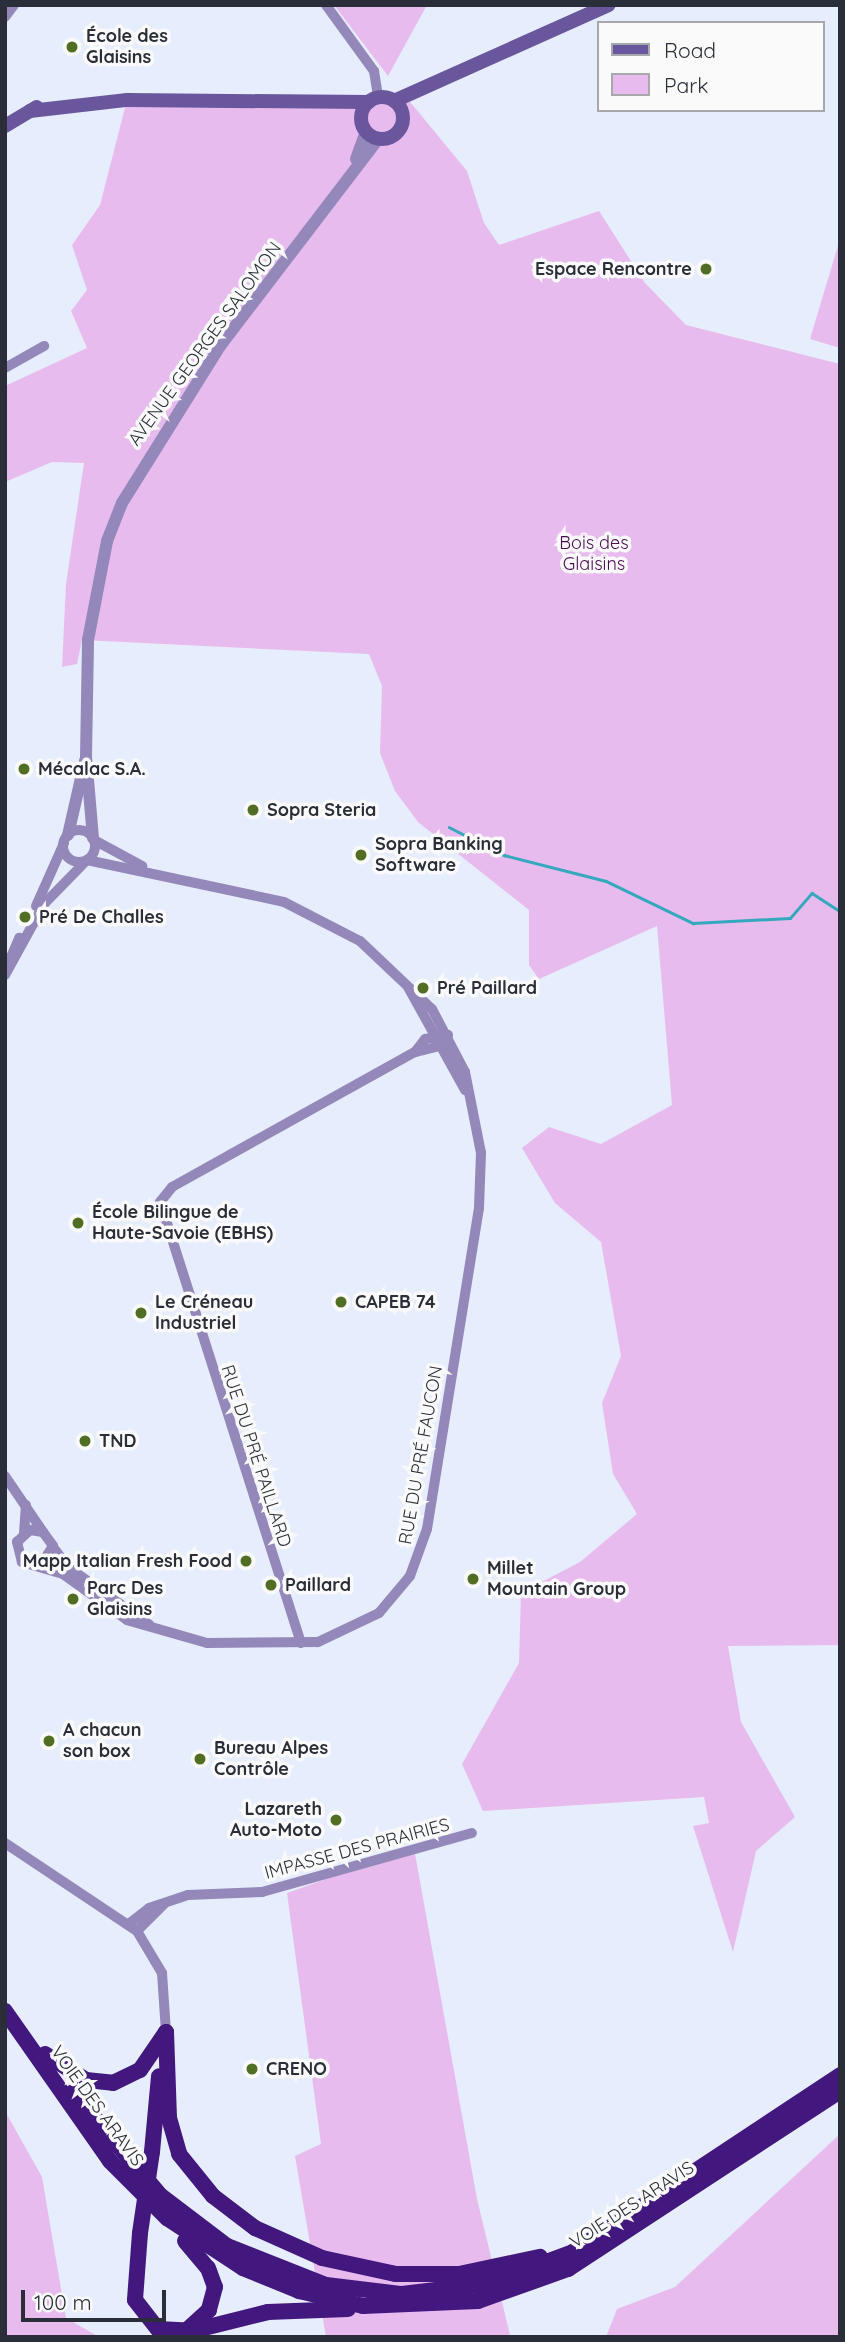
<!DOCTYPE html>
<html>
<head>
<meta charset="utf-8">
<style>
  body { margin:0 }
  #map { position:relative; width:845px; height:2342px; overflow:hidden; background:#e6edfc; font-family:Quicksand,sans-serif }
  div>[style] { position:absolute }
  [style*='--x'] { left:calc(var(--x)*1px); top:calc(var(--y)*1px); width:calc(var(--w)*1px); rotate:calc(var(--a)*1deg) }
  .green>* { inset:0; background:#e8bbef }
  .stream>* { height:2.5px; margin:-1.25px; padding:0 1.25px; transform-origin:1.25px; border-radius:1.25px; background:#34a8bd }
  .minor>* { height:10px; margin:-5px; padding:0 5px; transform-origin:5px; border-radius:5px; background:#9388b9 }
  .minor>.ring { margin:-5px; padding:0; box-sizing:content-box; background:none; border:10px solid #9388b9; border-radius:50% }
  .tertiary>* { height:12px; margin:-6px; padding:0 6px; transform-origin:6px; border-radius:6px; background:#9388b9 }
  .secondary>* { height:14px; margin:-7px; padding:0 7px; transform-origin:7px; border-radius:7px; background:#69569d }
  .secondary>.ring { margin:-7px; padding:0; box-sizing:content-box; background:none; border:14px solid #69569d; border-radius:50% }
  .trunk>* { height:16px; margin:-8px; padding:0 8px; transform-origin:8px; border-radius:8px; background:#42187e }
  .trunk-bridge>* { height:16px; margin:-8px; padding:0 8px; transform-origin:8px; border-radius:8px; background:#42187e }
  .dots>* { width:19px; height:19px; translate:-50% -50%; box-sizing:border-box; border:4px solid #fafafa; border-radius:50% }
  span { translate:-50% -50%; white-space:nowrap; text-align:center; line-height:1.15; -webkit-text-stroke:7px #fafafa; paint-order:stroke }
  .poi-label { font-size:18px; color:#2a2e38; font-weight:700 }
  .left { translate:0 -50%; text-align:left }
  .right { translate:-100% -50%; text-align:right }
  .street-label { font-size:18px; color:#2a2e38 }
  .park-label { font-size:18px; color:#4c0956 }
  .frame { position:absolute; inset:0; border:7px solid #2a2e38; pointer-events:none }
  .legend { position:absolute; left:597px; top:21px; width:228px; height:91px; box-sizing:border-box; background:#fafafa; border:2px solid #a7a8ac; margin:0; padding:9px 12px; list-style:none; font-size:21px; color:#2a2e38 }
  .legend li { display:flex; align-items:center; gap:14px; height:35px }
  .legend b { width:35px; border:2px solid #a7a8ac }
  .scale { position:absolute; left:21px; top:2290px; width:145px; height:32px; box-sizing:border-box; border:4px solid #2a2e38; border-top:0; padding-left:9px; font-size:21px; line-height:24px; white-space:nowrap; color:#2a2e38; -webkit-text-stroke:5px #fafafa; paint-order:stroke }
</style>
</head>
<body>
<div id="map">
  <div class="green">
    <i style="clip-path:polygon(334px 5px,427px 5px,388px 76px)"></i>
    <i style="clip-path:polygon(406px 97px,467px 171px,484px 223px,499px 245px,599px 211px,645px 283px,686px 325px,840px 364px,840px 1645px,728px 1646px,741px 1722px,795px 1817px,756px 1851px,733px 1952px,693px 1826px,709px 1823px,704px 1797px,483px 1811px,462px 1764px,519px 1663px,521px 1593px,580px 1562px,637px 1514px,613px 1474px,602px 1403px,621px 1356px,601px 1242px,555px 1203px,522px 1148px,549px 1127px,601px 1144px,672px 1105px,657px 926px,539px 979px,529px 965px,529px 910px,418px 822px,395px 791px,380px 753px,382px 686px,369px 654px,82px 640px,77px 664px,62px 667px,66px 584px,84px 463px,52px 462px,5px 482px,5px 386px,87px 348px,71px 311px,87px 290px,72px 245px,100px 205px,127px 100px)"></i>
    <i style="clip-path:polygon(840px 239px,840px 348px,810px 339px)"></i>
    <i style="clip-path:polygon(414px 1848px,477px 2199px,510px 2335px,519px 2337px,326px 2337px,295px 2156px,321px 2144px,287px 1893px)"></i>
    <i style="clip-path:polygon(5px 2111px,42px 2177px,66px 2318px,99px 2337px,5px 2337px)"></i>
    <i style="clip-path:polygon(840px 2134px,840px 2337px,606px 2337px,617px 2309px,675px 2287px)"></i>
  </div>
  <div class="stream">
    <i style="--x:449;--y:827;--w:62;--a:27"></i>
    <i style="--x:504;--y:855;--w:105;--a:14.3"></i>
    <i style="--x:606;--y:881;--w:97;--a:25.8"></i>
    <i style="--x:693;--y:923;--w:97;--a:-3"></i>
    <i style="--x:790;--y:918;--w:33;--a:-49"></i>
    <i style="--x:812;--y:893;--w:33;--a:33"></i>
    <i style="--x:840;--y:937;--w:6;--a:90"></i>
  </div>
  <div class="minor">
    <i style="--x:326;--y:5;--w:82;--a:54"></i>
    <i style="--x:374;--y:71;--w:26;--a:81"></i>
    <i style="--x:5;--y:17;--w:15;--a:-53"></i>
    <i style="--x:5;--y:368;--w:45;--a:-29.4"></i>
    <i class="ring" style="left:63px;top:830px;width:22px;height:22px"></i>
    <i style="--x:94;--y:840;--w:55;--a:28.4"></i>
    <i style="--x:36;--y:906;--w:69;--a:-66"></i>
    <i style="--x:6;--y:969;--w:34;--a:-67"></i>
    <i style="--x:5;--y:975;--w:81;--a:-61.2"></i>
    <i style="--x:44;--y:904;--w:62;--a:-45.7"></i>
    <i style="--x:87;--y:860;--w:201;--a:12"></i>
    <i style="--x:284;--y:902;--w:85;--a:27.2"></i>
    <i style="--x:360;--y:941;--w:99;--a:43.4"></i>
    <i style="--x:432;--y:1009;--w:71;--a:62.4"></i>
    <i style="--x:465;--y:1072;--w:83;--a:78.8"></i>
    <i style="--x:481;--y:1153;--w:55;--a:92.1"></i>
    <i style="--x:479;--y:1208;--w:325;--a:99.2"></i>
    <i style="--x:427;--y:1529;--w:50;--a:109.9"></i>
    <i style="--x:410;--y:1576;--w:48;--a:130"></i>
    <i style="--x:379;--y:1613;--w:68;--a:154.6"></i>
    <i style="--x:318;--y:1642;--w:111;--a:179.5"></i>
    <i style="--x:207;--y:1643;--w:83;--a:-164"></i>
    <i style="--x:127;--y:1620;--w:79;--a:-144.3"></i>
    <i style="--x:63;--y:1574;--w:43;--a:-163.7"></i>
    <i style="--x:22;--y:1562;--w:21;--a:-104"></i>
    <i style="--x:17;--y:1542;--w:18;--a:-43"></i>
    <i style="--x:30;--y:1530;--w:13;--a:9"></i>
    <i style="--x:43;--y:1532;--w:17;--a:54"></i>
    <i style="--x:53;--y:1546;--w:24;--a:123"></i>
    <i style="--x:408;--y:987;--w:118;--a:61"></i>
    <i style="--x:5;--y:1476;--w:68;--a:55.8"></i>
    <i style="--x:24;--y:1533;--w:28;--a:-86"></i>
    <i style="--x:53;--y:1547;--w:25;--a:53"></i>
    <i style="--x:68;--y:1567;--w:100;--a:35.3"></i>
    <i style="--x:301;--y:1643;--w:463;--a:-107.7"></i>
    <i style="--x:160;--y:1202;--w:19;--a:-51"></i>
    <i style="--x:172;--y:1187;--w:278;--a:-29.1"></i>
    <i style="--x:415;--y:1052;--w:16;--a:-52"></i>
    <i style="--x:425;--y:1039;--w:23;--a:-10"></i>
    <i style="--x:448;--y:1035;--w:11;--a:112"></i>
    <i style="--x:444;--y:1045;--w:30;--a:166"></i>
    <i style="--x:5;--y:1843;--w:159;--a:33.7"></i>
    <i style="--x:137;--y:1931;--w:49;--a:59.2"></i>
    <i style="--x:162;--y:1973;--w:59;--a:86.1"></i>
    <i style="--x:130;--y:1923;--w:24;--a:-38"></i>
    <i style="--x:149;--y:1908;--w:41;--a:-18.4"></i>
    <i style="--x:188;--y:1895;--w:74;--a:-2.3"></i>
    <i style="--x:262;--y:1892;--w:218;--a:-15.7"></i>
    <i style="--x:137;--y:1931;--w:38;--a:-45"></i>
  </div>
  <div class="tertiary">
    <i style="--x:356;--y:159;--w:30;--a:-70"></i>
    <i style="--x:68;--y:835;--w:76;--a:-77.1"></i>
    <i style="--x:93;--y:838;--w:81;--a:-94.9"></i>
    <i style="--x:86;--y:757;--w:117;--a:-89"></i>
    <i style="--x:88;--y:640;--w:101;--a:-79.1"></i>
    <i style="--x:107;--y:541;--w:41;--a:-68.5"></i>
    <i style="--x:122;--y:503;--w:185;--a:-58"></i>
    <i style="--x:220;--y:346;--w:262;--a:-52.6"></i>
  </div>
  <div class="secondary">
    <i class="ring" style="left:361px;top:97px;width:28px;height:28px"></i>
    <i style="--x:394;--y:101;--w:235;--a:-24.1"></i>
    <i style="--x:30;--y:111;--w:98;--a:-6.5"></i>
    <i style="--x:127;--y:100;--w:242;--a:0.5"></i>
    <i style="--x:5;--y:126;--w:37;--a:-31"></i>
  </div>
  <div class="trunk">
    <i style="--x:5;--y:2011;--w:183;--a:55"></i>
    <i style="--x:110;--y:2161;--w:81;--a:45"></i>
    <i style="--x:167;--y:2218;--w:91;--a:33.3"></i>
    <i style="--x:243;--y:2268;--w:61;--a:22.3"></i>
    <i style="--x:299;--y:2291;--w:66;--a:13.2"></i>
    <i style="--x:363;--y:2306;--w:115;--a:-2.5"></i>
    <i style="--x:478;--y:2301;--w:96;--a:-19.6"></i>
    <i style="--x:568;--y:2269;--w:325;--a:-33.2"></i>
    <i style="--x:166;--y:2032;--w:86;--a:88"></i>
    <i style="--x:169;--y:2118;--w:37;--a:74"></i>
    <i style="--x:179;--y:2154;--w:54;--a:51"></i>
    <i style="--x:213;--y:2196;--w:53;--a:37.3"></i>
    <i style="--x:255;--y:2228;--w:73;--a:24.1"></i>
    <i style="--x:322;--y:2258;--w:76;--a:12.2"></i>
    <i style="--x:396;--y:2274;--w:63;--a:0"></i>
    <i style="--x:459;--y:2274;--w:83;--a:-11.9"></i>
    <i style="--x:45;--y:2054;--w:49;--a:32.4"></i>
    <i style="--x:86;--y:2080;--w:27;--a:6"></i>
    <i style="--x:113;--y:2083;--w:30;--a:-26"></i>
    <i style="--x:140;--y:2070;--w:46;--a:-55.6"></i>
    <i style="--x:73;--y:2092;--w:135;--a:49.8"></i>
    <i style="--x:160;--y:2195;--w:84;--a:37.3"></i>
    <i style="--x:227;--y:2246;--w:106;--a:21.5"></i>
    <i style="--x:326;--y:2285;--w:77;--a:6.8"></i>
    <i style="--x:402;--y:2294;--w:85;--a:-6.8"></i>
    <i style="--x:486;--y:2284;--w:93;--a:-20.2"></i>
    <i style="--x:573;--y:2252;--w:320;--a:-33.5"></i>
    <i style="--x:152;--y:2152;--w:76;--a:-84.7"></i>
    <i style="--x:140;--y:2233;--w:67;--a:94.3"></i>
    <i style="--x:135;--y:2300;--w:37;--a:52"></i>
    <i style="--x:158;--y:2329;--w:34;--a:3"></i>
    <i style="--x:192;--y:2331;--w:78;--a:-14"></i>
    <i style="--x:268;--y:2312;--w:80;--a:-2.1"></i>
    <i style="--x:185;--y:2241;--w:35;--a:50"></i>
    <i style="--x:208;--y:2268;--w:20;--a:70"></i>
    <i style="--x:215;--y:2287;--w:24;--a:105"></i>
    <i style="--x:209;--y:2310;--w:30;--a:138"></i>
  </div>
  <div class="trunk-bridge">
    <i style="--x:140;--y:2233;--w:82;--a:-81.6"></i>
  </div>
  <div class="dots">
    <i style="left:72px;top:47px;background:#506f25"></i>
    <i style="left:706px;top:269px;background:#506f25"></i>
    <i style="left:24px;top:769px;background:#506f25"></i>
    <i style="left:253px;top:810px;background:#506f25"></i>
    <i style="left:361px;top:855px;background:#506f25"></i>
    <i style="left:25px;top:917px;background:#506f25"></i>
    <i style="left:423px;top:988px;background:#506f25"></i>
    <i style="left:78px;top:1223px;background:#506f25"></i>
    <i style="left:341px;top:1302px;background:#506f25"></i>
    <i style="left:141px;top:1313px;background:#506f25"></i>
    <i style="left:85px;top:1441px;background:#506f25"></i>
    <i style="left:246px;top:1561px;background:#506f25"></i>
    <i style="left:473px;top:1579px;background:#506f25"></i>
    <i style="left:271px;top:1585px;background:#506f25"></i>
    <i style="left:73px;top:1599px;background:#506f25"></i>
    <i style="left:49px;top:1741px;background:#506f25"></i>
    <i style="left:200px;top:1759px;background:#506f25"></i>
    <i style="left:336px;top:1820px;background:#506f25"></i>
    <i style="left:252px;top:2069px;background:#506f25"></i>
  </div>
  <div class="poi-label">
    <span class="left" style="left:86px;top:47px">École des<br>Glaisins</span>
    <span class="right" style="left:692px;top:269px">Espace Rencontre</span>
    <span class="left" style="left:38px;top:769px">Mécalac S.A.</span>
    <span class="left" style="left:267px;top:810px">Sopra Steria</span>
    <span class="left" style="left:375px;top:855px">Sopra Banking<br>Software</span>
    <span class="left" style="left:39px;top:917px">Pré De Challes</span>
    <span class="left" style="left:437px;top:988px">Pré Paillard</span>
    <span class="left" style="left:92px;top:1223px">École Bilingue de<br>Haute-Savoie (EBHS)</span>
    <span class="left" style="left:355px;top:1302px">CAPEB 74</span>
    <span class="left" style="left:155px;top:1313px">Le Créneau<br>Industriel</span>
    <span class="left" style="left:99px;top:1441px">TND</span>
    <span class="right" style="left:232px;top:1561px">Mapp Italian Fresh Food</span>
    <span class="left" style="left:487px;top:1579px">Millet<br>Mountain Group</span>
    <span class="left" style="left:285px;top:1585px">Paillard</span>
    <span class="left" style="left:87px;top:1599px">Parc Des<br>Glaisins</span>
    <span class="left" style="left:63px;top:1741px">A chacun<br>son box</span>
    <span class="left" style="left:214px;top:1759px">Bureau Alpes<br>Contrôle</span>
    <span class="right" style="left:322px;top:1820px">Lazareth<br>Auto-Moto</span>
    <span class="left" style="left:266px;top:2069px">CRENO</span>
  </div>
  <div class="street-label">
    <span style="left:205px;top:344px;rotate:-54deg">AVENUE GEORGES SALOMON</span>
    <span style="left:421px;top:1455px;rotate:-80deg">RUE DU PRÉ FAUCON</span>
    <span style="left:256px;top:1456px;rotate:72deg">RUE DU PRÉ PAILLARD</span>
    <span style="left:357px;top:1849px;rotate:-15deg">IMPASSE DES PRAIRIES</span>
    <span style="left:97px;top:2106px;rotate:54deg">VOIE DES ARAVIS</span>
    <span style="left:632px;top:2205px;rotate:-33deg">VOIE DES ARAVIS</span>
  </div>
  <div class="park-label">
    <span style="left:594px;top:554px">Bois des<br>Glaisins</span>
  </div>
  <div class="frame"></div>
  <ul class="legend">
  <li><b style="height:9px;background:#69569d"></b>Road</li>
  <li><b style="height:19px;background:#e8bbef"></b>Park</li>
  </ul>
  <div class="scale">100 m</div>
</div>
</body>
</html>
